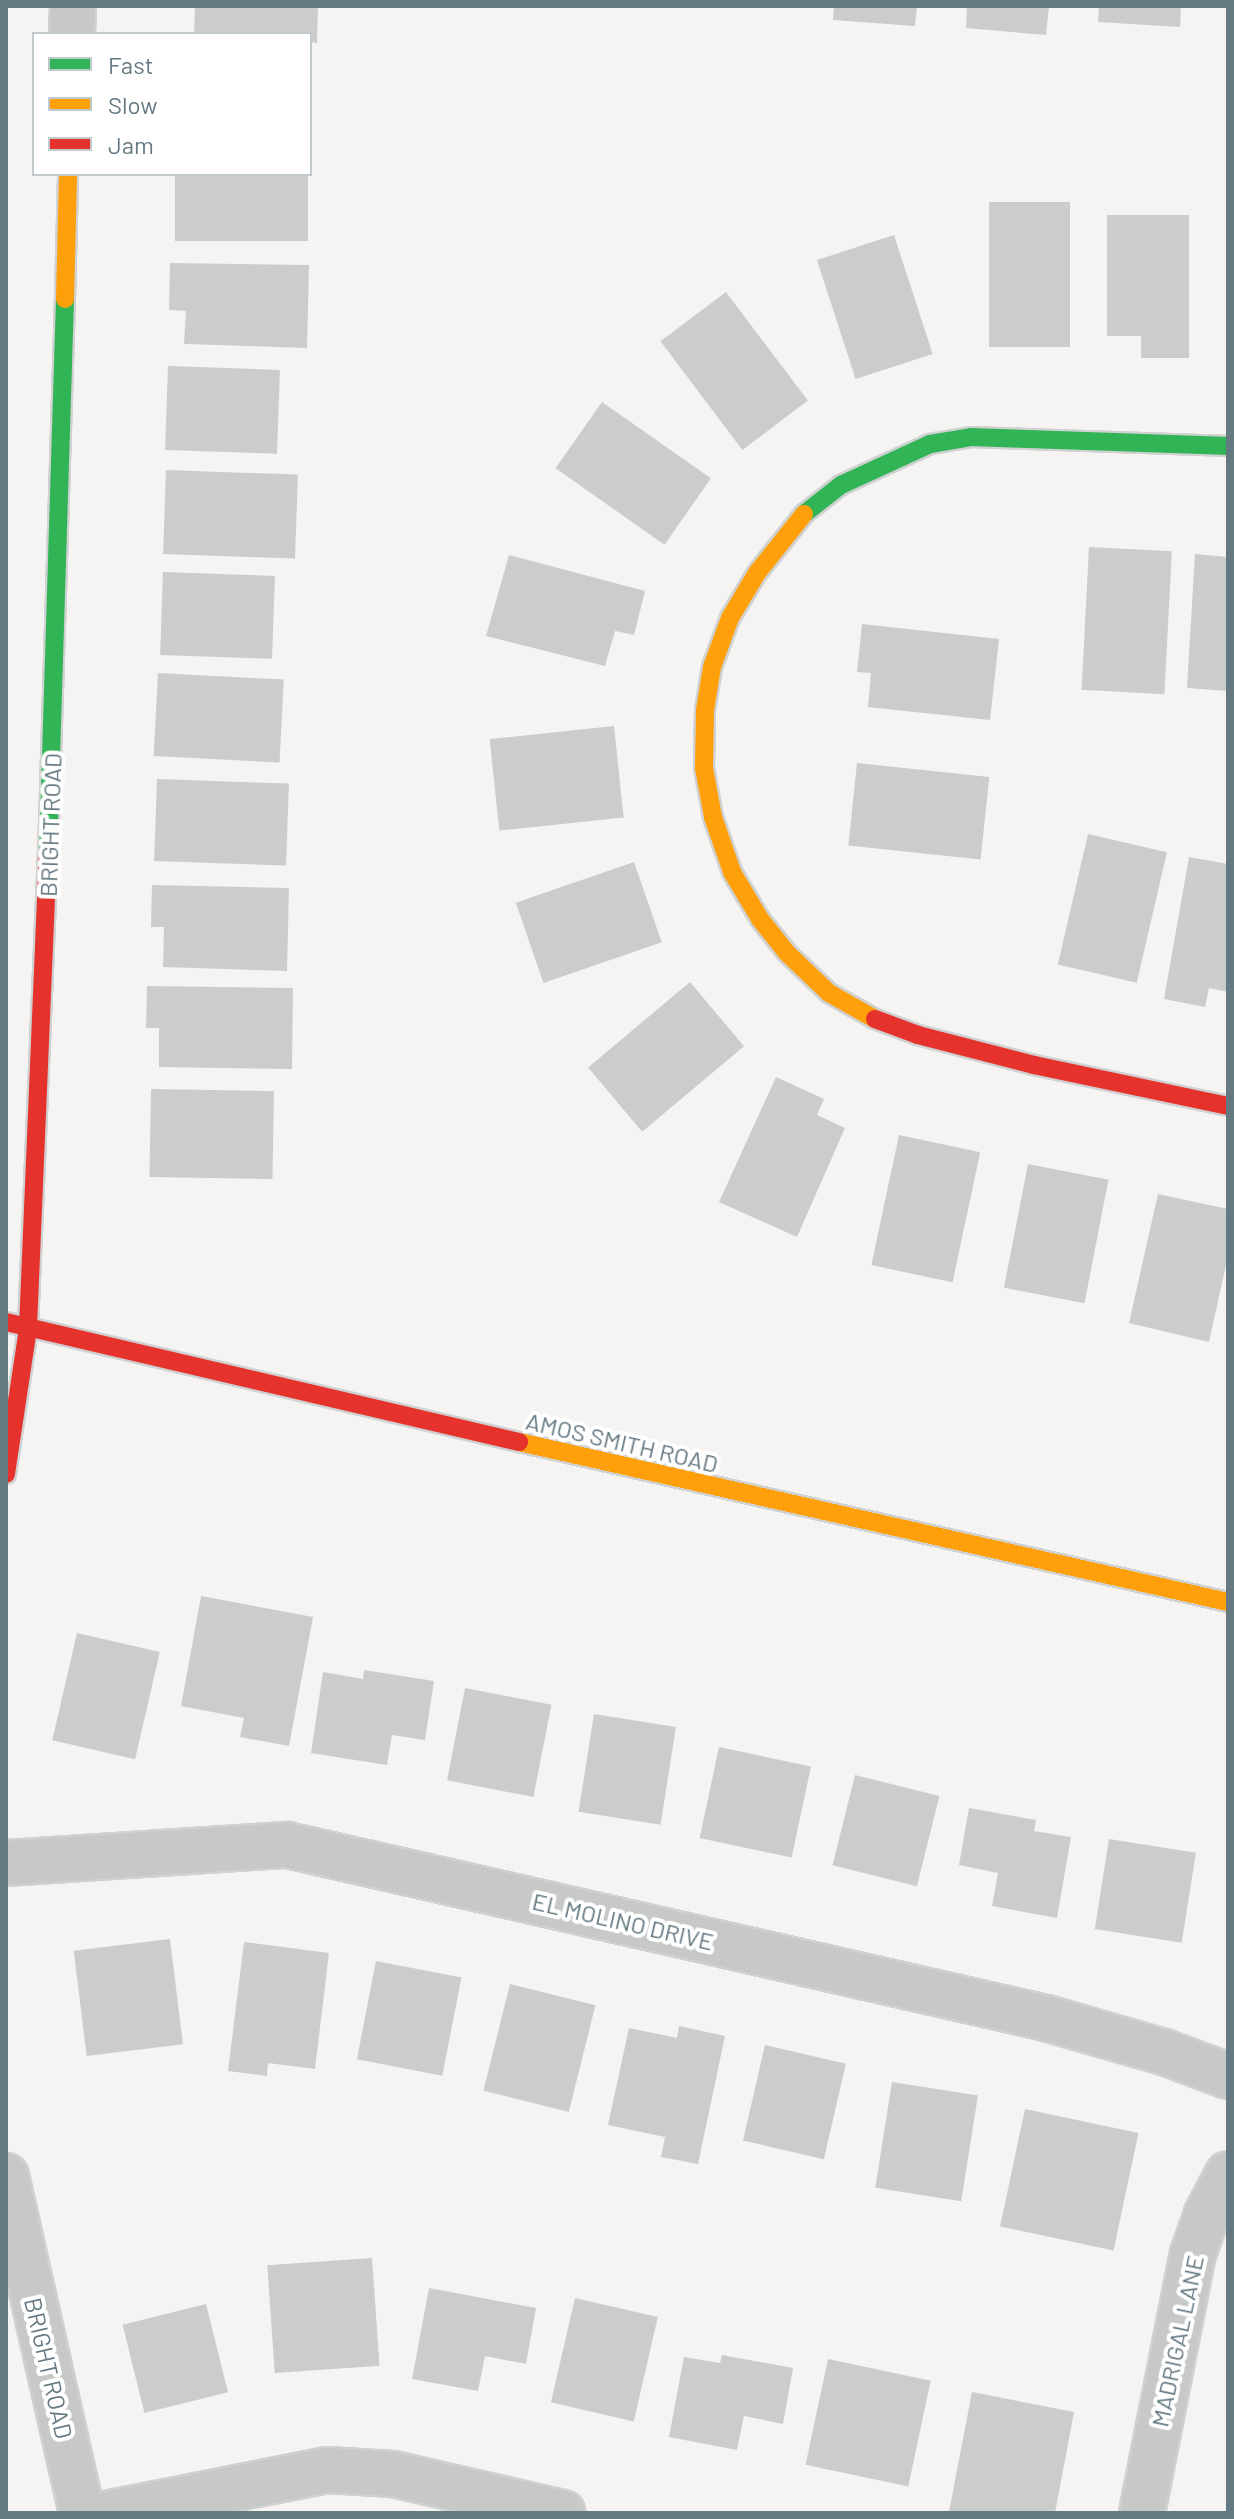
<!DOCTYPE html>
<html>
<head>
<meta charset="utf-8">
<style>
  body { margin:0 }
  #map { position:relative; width:1234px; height:2519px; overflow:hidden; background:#f5f4f3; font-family:Barlow,sans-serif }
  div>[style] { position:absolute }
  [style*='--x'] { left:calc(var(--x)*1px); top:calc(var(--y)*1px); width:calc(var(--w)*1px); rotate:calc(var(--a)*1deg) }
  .building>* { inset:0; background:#cbcccc; transform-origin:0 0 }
  .roads { filter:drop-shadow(2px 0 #d0d1d1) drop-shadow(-2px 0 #d0d1d1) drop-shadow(0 2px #d0d1d1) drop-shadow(0 -2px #d0d1d1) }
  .street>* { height:44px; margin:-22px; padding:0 22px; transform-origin:22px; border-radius:22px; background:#c7c9c9 }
  .fast>* { height:18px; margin:-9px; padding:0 9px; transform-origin:9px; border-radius:9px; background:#30b455 }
  .slow>* { height:18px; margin:-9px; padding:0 9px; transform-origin:9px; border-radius:9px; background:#ff9f0a }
  .jam>* { height:18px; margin:-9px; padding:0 9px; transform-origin:9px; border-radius:9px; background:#e5322d }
  span { translate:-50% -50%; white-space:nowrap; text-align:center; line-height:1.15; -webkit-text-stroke:8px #fff; paint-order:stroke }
  .street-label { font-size:24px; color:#657983 }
  .frame { position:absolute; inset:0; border:8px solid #657983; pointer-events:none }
  .legend { position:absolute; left:32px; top:32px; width:280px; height:144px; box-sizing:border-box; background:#fff; border:2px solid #c1c9cd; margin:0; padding:10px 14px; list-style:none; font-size:24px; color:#657983 }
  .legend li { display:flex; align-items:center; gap:16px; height:40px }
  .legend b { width:40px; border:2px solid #c1c9cd }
</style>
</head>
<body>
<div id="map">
  <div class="building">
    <i style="clip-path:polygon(195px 6px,318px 6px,317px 43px,310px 42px,310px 34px,194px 34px)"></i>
    <i style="clip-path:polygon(834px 6px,917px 6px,915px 26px,833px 20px)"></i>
    <i style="clip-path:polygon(967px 6px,1049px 6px,1046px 35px,966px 28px)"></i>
    <i style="clip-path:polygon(1099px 6px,1181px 6px,1180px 27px,1098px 22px)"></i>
    <i style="left:175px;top:174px;width:133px;height:67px"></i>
    <i style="left:1070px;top:202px;width:145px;height:81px;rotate:90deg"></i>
    <i style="clip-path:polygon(1107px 215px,1189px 215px,1189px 358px,1141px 358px,1141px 336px,1107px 336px)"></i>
    <i style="left:894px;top:235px;width:125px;height:81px;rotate:72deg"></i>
    <i style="clip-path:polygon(170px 263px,309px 265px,307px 348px,184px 344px,186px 311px,169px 310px)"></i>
    <i style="left:726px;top:292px;width:136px;height:82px;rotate:53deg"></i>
    <i style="left:168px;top:366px;width:112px;height:84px;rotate:2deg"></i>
    <i style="left:602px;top:402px;width:133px;height:81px;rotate:35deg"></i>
    <i style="left:166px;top:470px;width:132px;height:84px;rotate:2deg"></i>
    <i style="left:1089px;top:547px;width:83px;height:143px;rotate:3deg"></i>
    <i style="clip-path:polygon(1195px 554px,1228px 557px,1228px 691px,1187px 688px)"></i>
    <i style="clip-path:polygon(509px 555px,645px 591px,634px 635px,615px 631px,605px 666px,486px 636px)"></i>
    <i style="left:163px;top:572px;width:112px;height:83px;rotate:2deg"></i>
    <i style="clip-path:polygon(862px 624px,999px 639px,990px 720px,868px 707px,871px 673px,857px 672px)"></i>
    <i style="left:158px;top:673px;width:126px;height:83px;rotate:3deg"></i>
    <i style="left:614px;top:726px;width:92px;height:125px;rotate:84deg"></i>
    <i style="left:857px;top:763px;width:133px;height:83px;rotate:6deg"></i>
    <i style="left:157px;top:779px;width:132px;height:82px;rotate:2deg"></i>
    <i style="left:1088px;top:834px;width:81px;height:134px;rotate:13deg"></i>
    <i style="clip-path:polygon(1189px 857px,1228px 864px,1228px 992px,1209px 988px,1205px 1007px,1164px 999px)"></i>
    <i style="left:634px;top:862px;width:85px;height:125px;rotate:71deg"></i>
    <i style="clip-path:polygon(152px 885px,289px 888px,287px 971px,163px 967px,164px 927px,151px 927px)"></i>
    <i style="left:690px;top:982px;width:84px;height:133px;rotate:50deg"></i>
    <i style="clip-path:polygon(147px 986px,293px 988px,292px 1069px,159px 1067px,159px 1028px,146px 1028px)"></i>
    <i style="clip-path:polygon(776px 1077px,824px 1099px,817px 1115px,845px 1128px,797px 1237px,719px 1202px)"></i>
    <i style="left:151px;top:1089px;width:123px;height:88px;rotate:1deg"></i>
    <i style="left:899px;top:1135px;width:83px;height:133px;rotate:12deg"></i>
    <i style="left:1028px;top:1164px;width:82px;height:126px;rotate:11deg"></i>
    <i style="clip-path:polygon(1158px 1194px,1228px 1209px,1228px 1256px,1209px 1342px,1129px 1323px)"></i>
    <i style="clip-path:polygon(201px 1596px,313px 1617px,289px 1746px,240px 1737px,244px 1718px,181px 1706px)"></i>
    <i style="left:77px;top:1633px;width:85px;height:110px;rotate:13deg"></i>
    <i style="clip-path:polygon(364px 1670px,434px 1681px,425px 1740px,392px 1735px,387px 1765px,311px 1753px,323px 1672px,363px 1679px)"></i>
    <i style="left:465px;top:1688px;width:88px;height:94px;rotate:11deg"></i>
    <i style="left:594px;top:1714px;width:83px;height:99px;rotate:9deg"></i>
    <i style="left:719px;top:1747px;width:94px;height:93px;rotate:12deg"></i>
    <i style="left:855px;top:1775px;width:87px;height:93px;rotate:14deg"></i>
    <i style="clip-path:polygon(969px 1808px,1036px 1820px,1034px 1831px,1071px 1837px,1057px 1918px,992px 1906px,998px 1873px,959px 1865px)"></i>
    <i style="left:1109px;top:1839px;width:88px;height:91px;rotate:9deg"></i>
    <i style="left:170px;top:1939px;width:106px;height:97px;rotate:83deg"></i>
    <i style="clip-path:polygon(244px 1942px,329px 1953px,315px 2069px,268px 2063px,267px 2076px,228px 2071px)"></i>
    <i style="left:376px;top:1961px;width:87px;height:100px;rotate:11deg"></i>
    <i style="left:510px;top:1984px;width:88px;height:110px;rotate:14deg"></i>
    <i style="clip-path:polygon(679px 2026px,725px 2036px,698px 2164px,661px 2157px,665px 2137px,608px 2125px,629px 2028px,677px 2038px)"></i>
    <i style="left:765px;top:2045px;width:83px;height:98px;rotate:13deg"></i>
    <i style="left:892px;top:2082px;width:87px;height:107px;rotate:9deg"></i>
    <i style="left:1025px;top:2109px;width:116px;height:120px;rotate:12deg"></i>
    <i style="left:372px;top:2258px;width:108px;height:105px;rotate:86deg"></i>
    <i style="clip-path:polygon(429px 2288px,536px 2308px,526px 2364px,485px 2356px,478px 2391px,412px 2379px)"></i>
    <i style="left:575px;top:2298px;width:85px;height:107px;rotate:13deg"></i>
    <i style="left:206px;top:2304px;width:91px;height:86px;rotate:76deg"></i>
    <i style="clip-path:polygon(722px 2355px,793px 2368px,783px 2424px,744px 2416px,737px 2450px,669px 2437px,684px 2357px,720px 2363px)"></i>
    <i style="left:828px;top:2359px;width:105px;height:108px;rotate:12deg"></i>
    <i style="clip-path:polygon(972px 2392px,1074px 2412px,1055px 2513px,949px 2512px)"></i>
  </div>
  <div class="roads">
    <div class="street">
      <i style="--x:72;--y:34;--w:28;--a:-88"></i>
      <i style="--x:6;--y:1863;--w:282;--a:-3.7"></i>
      <i style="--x:287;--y:1845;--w:778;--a:12.84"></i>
      <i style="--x:1046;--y:2018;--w:123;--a:16.1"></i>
      <i style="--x:1164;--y:2052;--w:68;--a:20.6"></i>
      <i style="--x:6;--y:2176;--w:345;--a:77.3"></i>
      <i style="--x:110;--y:2513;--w:221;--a:-11.2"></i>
      <i style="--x:327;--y:2470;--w:66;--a:3.5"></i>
      <i style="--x:393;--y:2474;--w:174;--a:12.9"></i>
      <i style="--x:1142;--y:2513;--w:264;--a:-78.9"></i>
      <i style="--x:1193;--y:2254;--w:42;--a:-70.7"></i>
      <i style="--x:1207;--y:2214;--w:45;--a:-62.3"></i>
    </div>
    <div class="fast">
      <i style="--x:804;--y:514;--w:47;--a:-38.1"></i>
      <i style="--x:841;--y:485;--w:98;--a:-24.7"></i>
      <i style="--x:930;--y:444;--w:43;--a:-9.5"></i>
      <i style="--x:972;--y:437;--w:256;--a:2"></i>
      <i style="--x:48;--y:855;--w:556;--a:-88.25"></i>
    </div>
    <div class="slow">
      <i style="--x:65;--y:299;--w:125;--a:-88.6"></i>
      <i style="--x:804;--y:514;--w:75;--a:128.5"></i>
      <i style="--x:757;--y:573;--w:52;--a:121"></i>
      <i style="--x:730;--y:618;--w:52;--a:110.2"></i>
      <i style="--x:712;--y:667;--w:44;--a:99.2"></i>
      <i style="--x:705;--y:710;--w:58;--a:91"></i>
      <i style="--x:704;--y:768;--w:50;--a:79.6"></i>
      <i style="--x:713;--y:817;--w:58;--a:70.9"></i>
      <i style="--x:732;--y:872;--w:55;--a:59.2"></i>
      <i style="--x:760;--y:919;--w:43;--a:51.5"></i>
      <i style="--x:787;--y:953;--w:58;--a:43.6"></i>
      <i style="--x:829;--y:993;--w:53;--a:29.5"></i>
      <i style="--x:519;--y:1442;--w:727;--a:12.72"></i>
    </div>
    <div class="jam">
      <i style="--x:875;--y:1019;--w:46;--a:20.4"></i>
      <i style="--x:918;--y:1035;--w:120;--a:14.5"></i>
      <i style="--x:1034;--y:1065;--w:198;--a:11.9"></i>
      <i style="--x:6;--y:1322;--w:527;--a:13.17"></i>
      <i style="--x:6;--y:1474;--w:148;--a:-81.4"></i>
      <i style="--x:28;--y:1328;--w:473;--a:-87.6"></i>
    </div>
  </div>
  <div class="street-label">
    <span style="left:50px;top:825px;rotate:-88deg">BRIGHT ROAD</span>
    <span style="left:622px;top:1442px;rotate:13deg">AMOS SMITH ROAD</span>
    <span style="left:623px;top:1921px;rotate:13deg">EL MOLINO DRIVE</span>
    <span style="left:1177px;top:2341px;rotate:-78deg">MADRIGAL LANE</span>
    <span style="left:49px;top:2368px;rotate:77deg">BRIGHT ROAD</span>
  </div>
  <div class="frame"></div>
  <ul class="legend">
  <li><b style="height:10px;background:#30b455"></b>Fast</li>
  <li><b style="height:10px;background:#ff9f0a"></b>Slow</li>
  <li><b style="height:10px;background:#e5322d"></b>Jam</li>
  </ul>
</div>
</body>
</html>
